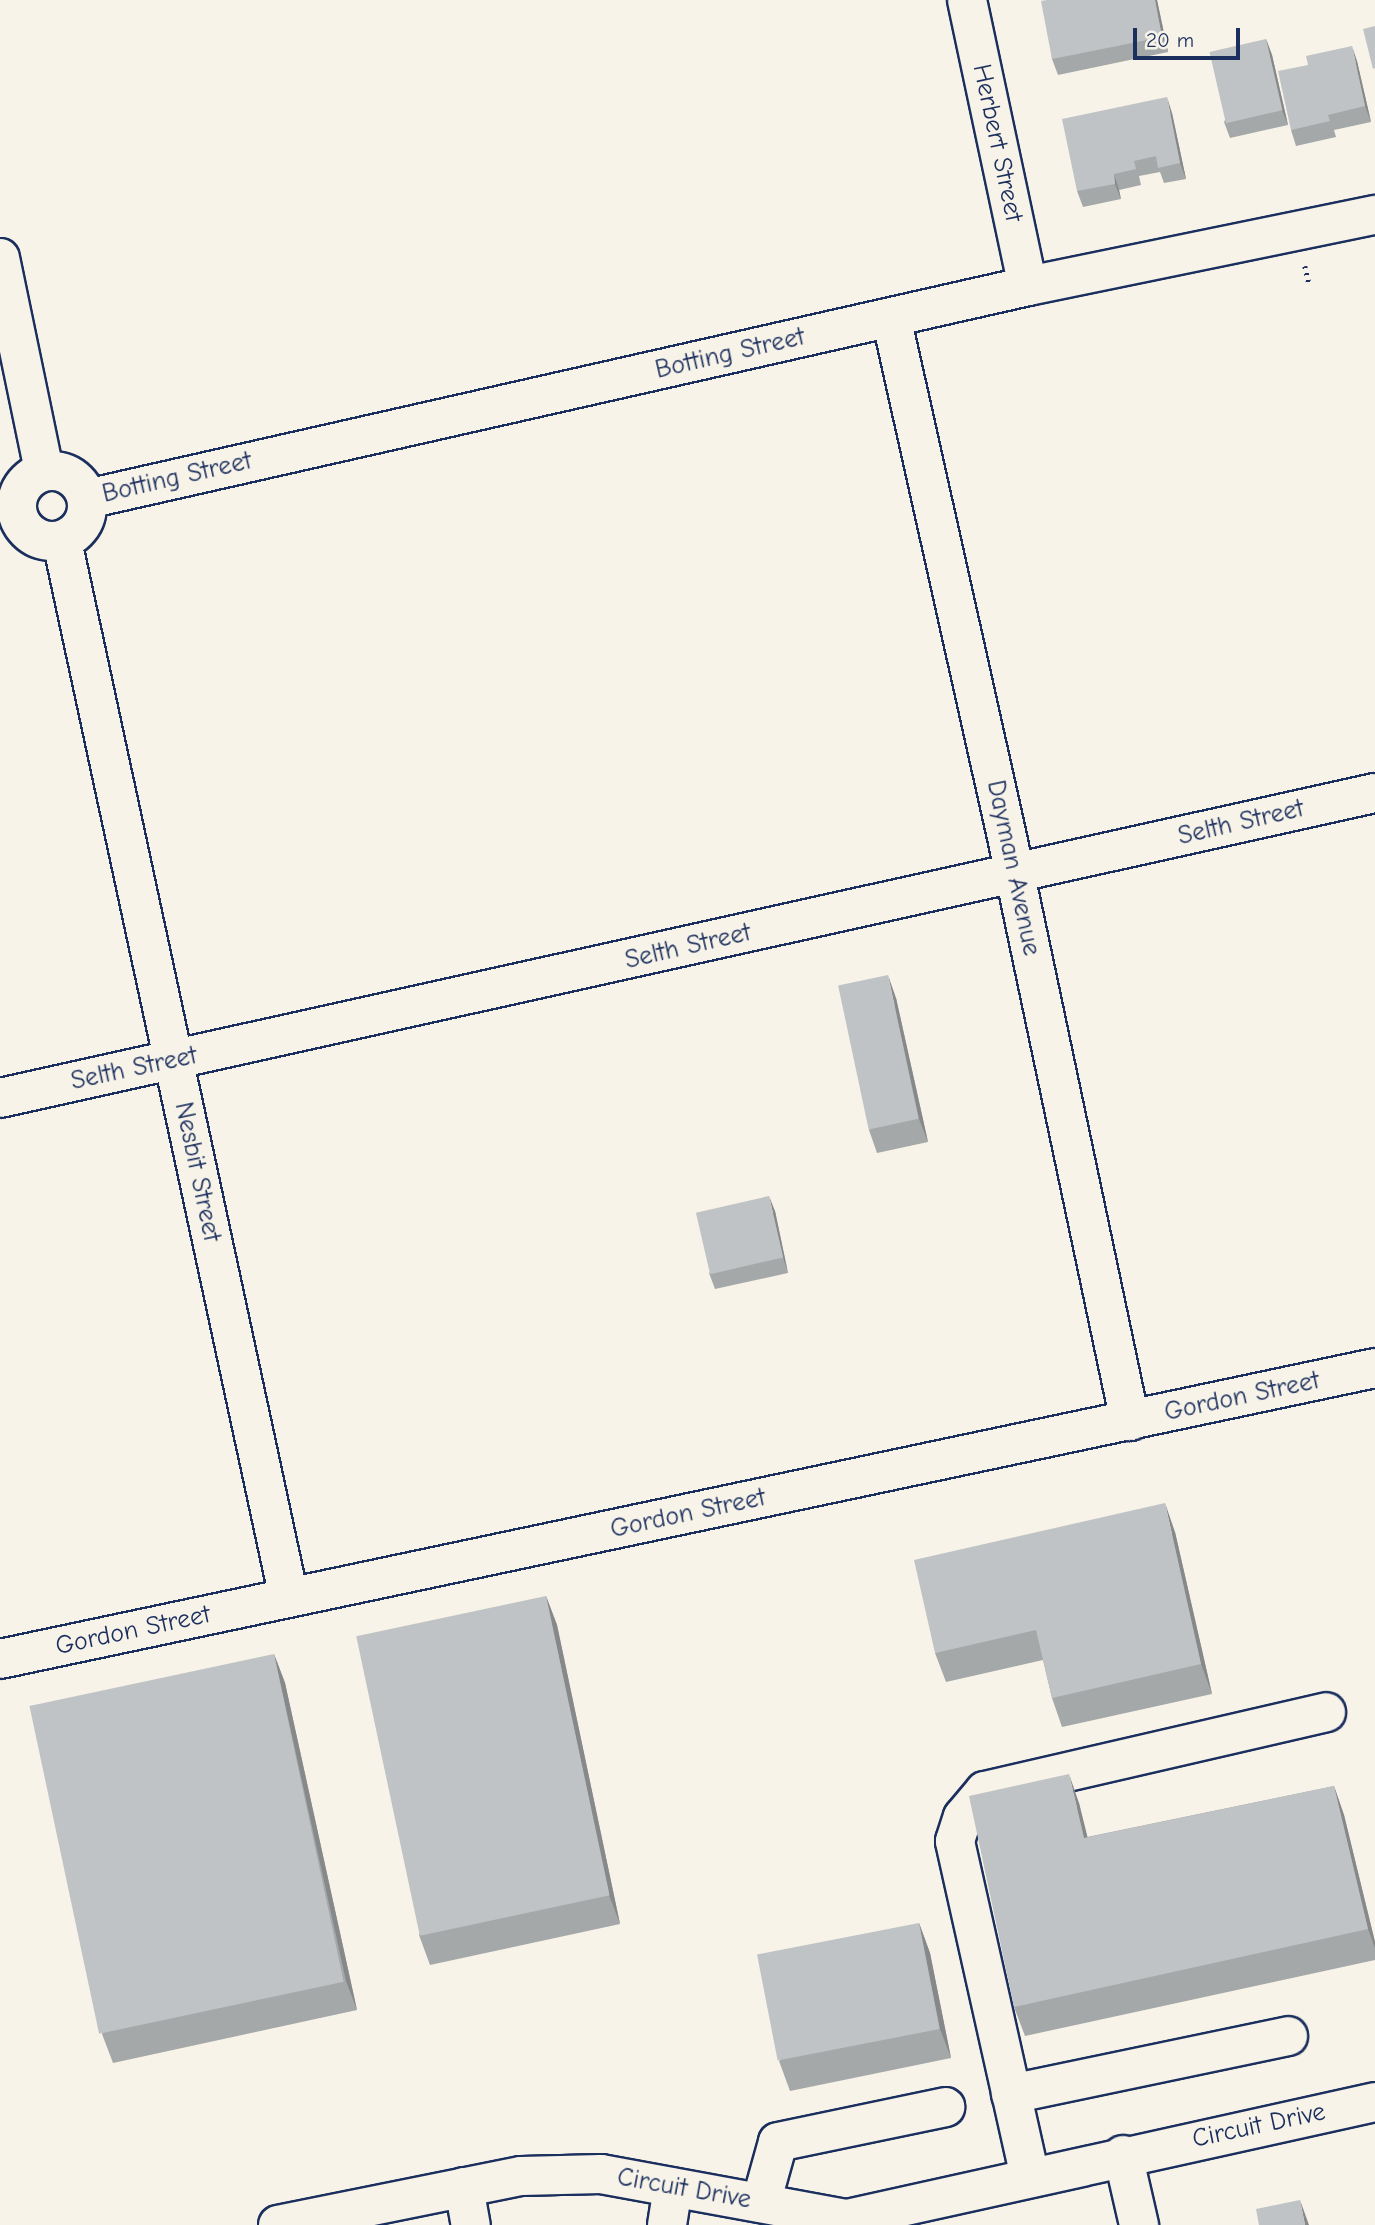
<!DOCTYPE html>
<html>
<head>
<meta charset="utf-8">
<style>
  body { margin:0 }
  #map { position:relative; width:1375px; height:2225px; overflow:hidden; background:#f7f3e8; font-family:"Comic Neue",sans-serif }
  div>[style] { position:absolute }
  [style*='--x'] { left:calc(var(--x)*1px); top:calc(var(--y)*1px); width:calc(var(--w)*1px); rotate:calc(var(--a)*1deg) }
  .path>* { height:4.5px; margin-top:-2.25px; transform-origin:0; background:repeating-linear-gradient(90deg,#1b2f5e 0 2px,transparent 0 7px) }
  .roads { filter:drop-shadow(2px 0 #1b2f5e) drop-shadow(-2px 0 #1b2f5e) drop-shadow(0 2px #1b2f5e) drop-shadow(0 -2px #1b2f5e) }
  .minor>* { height:38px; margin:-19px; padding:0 19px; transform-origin:19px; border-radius:19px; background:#f7f3e8 }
  .minor>.ring { margin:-19px; padding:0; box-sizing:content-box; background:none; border:38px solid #f7f3e8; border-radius:50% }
  .wall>* { inset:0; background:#a5a8a9 }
  .shaded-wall>* { inset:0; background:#86888a }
  .building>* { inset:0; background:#c0c3c5; transform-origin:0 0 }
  span { translate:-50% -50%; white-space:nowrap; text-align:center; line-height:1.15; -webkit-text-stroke:6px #f7f3e8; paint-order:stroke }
  .street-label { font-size:26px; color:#1b2f5e }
  .scale { position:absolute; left:1133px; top:28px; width:107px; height:32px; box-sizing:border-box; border:4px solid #1b2f5e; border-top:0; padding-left:9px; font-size:21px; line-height:24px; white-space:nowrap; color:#1b2f5e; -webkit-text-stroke:5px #f7f3e8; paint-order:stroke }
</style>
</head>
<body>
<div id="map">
  <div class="path">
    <i style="--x:1305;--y:266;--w:18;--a:77"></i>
  </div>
  <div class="roads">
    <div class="minor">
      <i style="--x:967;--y:0;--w:292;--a:78"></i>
      <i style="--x:0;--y:258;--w:217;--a:78.3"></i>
      <i style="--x:891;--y:317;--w:533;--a:77.42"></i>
      <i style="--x:1007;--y:837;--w:597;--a:78.11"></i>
      <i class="ring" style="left:17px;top:471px;width:32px;height:32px"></i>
      <i style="--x:87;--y:499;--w:965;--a:-12.75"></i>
      <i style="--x:1028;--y:286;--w:354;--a:-11.6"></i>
      <i style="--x:62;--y:541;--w:1081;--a:77.88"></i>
      <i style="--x:0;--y:1098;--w:1408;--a:-12.51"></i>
      <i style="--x:0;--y:1659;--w:1405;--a:-11.95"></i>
      <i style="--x:1011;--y:2094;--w:283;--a:-11.8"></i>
      <i style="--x:1123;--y:2155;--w:72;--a:77.1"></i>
      <i style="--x:1030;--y:2177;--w:344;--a:-102.6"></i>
      <i style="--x:955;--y:1841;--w:25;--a:-72"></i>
      <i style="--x:963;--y:1817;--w:34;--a:-50"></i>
      <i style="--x:985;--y:1791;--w:350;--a:-13"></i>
      <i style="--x:464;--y:2187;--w:39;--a:80"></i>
      <i style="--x:761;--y:2203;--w:63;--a:-74.4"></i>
      <i style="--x:778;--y:2142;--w:171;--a:-11.8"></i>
      <i style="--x:278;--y:2225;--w:248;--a:-11.4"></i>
      <i style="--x:521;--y:2176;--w:80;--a:-1.4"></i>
      <i style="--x:601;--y:2174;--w:250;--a:10.4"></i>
      <i style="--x:847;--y:2219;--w:541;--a:-12.49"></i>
      <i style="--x:667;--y:2225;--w:38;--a:-81"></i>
    </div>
  </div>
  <div class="wall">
    <i style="clip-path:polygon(1047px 0,1157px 0,1168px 52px,1058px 75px,1052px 59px)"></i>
    <i style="clip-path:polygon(1266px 39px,1272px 55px,1288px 125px,1230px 138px,1224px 122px)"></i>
    <i style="clip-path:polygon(1357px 61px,1371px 122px,1334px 130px,1336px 137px,1296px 146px,1291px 130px)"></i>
    <i style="clip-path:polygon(1172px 113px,1186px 179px,1164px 183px,1160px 172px,1139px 176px,1141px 185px,1119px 190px,1121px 199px,1083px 207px,1077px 191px)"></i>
    <i style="clip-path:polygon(896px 998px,928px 1142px,877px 1153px,869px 1130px)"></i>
    <i style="clip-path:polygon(775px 1211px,788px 1273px,715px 1289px,709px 1273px)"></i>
    <i style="clip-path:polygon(1175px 1532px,1212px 1694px,1062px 1727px,1052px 1698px,1043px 1660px,946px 1682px,935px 1653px)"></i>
    <i style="clip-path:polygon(546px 1596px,557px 1625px,620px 1924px,430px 1965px,419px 1935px)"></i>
    <i style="clip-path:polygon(274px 1654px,285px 1683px,357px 2010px,113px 2063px,102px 2034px)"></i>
    <i style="clip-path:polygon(1334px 1786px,1344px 1815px,1375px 1942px,1375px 1960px,1025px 2036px,1014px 2007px,1079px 1803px,1087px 1837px)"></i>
    <i style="clip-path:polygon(919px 1923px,930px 1953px,951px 2058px,790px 2091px,779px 2061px)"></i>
  </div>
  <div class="shaded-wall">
    <i style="clip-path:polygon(1155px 0,1157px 0,1168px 52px,1162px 37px)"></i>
    <i style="clip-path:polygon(1266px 39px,1272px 55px,1288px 125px,1282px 110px)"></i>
    <i style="clip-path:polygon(1352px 46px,1357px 61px,1371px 122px,1365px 106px)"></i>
    <i style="clip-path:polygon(1167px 97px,1172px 113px,1186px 179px,1180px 163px)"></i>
    <i style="clip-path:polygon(1114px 174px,1119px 190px,1121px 199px,1115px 184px)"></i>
    <i style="clip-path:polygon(888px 975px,896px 998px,928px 1142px,919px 1119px)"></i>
    <i style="clip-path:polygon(769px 1196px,775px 1211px,788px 1273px,783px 1257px)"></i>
    <i style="clip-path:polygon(1165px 1503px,1175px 1532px,1212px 1694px,1201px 1664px)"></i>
    <i style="clip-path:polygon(546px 1596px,557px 1625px,620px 1924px,609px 1895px)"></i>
    <i style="clip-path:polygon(274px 1654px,285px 1683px,357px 2010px,346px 1981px)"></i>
    <i style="clip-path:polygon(1069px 1774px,1079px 1803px,1095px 1867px,1084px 1838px)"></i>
    <i style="clip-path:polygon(1334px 1786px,1344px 1815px,1375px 1942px,1375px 1948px,1368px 1929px)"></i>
    <i style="clip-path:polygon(919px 1923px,930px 1953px,951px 2058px,940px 2029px)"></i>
    <i style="clip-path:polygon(1300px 2200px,1309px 2225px,1305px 2225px)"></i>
  </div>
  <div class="building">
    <i style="clip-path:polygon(1047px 0,1155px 0,1162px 37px,1052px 59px,1041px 1px)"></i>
    <i style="clip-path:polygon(1375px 26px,1375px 68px,1373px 69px,1363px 29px)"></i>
    <i style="left:1266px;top:39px;width:73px;height:58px;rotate:77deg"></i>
    <i style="clip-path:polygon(1352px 46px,1365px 106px,1328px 115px,1330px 121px,1291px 130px,1278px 71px,1308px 65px,1306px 56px)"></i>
    <i style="clip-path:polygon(1167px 97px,1180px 163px,1158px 168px,1156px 156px,1134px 161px,1136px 169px,1114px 174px,1115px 184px,1077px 191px,1062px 119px)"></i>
    <i style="left:888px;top:975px;width:147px;height:51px;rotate:78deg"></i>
    <i style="left:769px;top:1196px;width:63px;height:75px;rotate:77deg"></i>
    <i style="clip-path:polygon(1165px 1503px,1201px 1664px,1052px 1698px,1036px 1630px,935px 1653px,914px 1560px)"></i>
    <i style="left:546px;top:1596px;width:306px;height:194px;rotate:78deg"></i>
    <i style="left:274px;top:1654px;width:335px;height:250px;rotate:78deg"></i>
    <i style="clip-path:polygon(1069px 1774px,1084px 1838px,1334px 1786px,1368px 1929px,1014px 2007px,969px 1796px)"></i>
    <i style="left:919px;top:1923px;width:108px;height:165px;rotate:79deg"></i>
    <i style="clip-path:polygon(1300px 2200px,1305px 2225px,1259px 2225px,1256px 2209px)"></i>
  </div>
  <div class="street-label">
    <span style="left:997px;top:143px;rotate:78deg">Herbert Street</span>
    <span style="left:730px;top:354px;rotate:-13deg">Botting Street</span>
    <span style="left:177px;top:478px;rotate:-13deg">Botting Street</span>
    <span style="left:1241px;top:823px;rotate:-13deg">Selth Street</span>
    <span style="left:1013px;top:868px;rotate:78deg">Dayman Avenue</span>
    <span style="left:688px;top:947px;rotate:-13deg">Selth Street</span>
    <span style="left:134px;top:1069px;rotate:-12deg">Selth Street</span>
    <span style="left:197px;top:1172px;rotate:78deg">Nesbit Street</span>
    <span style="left:1242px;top:1397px;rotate:-12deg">Gordon Street</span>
    <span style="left:688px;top:1514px;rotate:-12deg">Gordon Street</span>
    <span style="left:133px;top:1631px;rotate:-12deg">Gordon Street</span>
    <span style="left:1259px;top:2126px;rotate:-12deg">Circuit Drive</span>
    <span style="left:684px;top:2189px;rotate:10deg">Circuit Drive</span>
  </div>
  <div class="scale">20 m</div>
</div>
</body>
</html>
